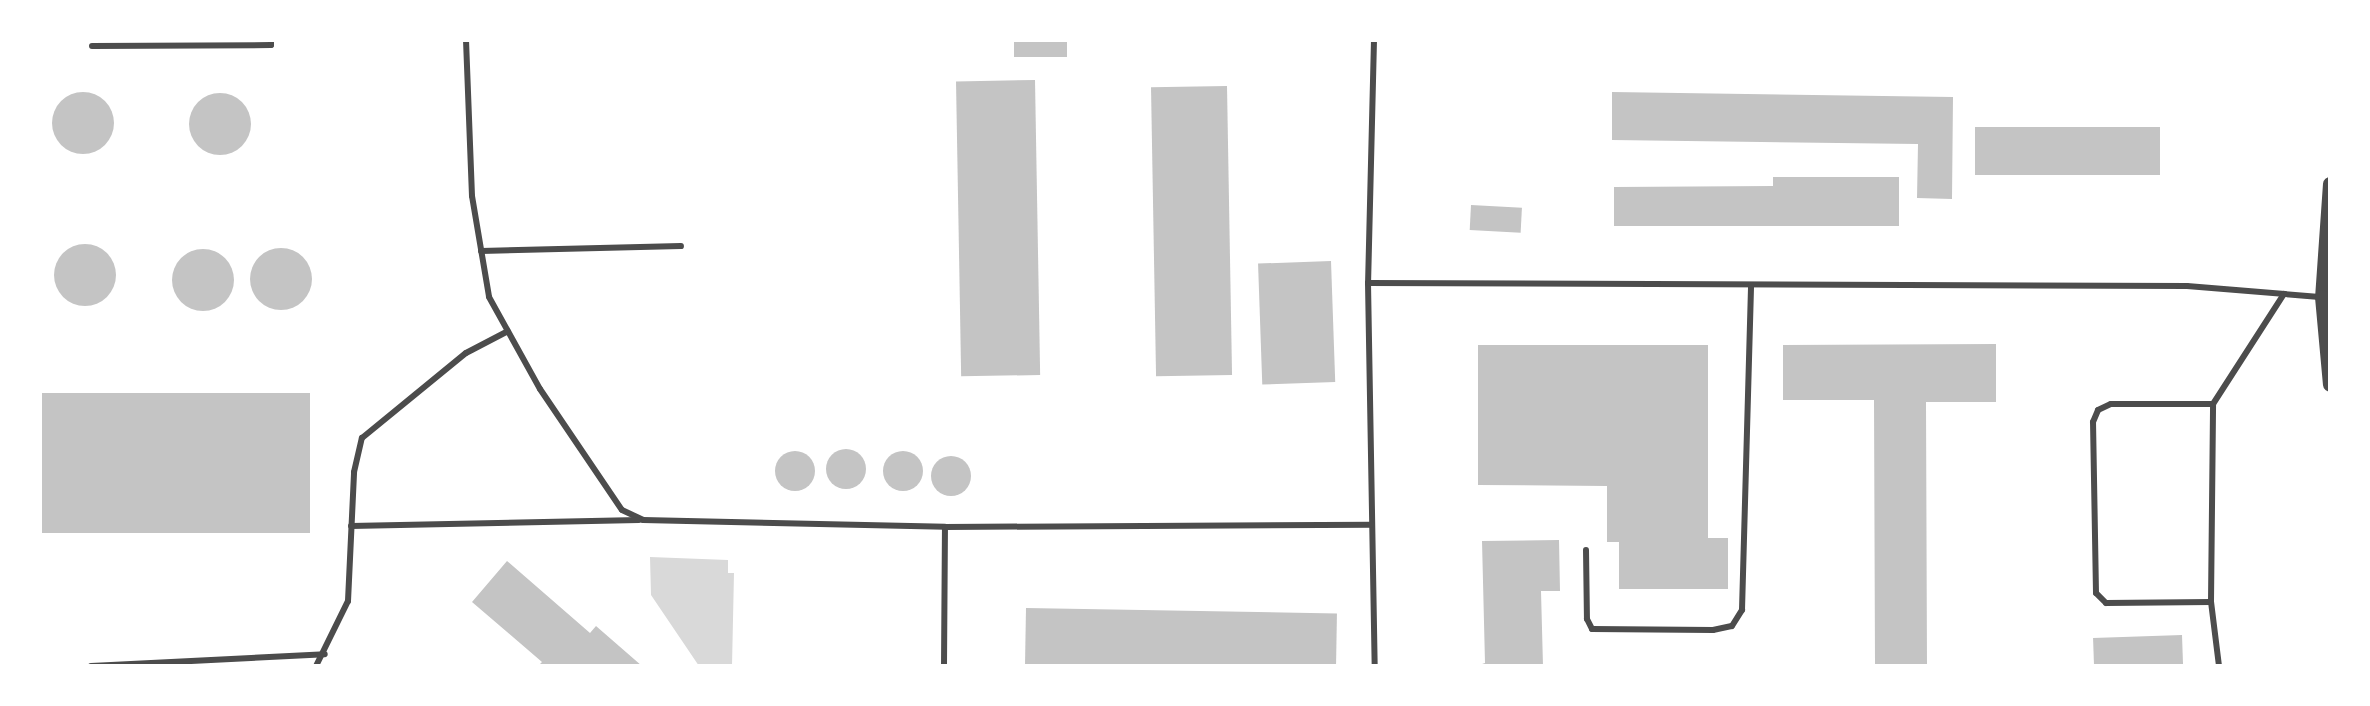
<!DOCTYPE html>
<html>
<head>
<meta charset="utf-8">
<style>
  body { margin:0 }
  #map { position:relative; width:2370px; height:706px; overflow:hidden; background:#fff; font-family:Raleway,sans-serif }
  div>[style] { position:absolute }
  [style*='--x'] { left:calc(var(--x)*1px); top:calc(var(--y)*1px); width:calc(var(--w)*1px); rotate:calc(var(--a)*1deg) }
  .water>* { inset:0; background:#d9d9d9 }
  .building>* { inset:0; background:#c4c4c4; transform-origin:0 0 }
  .round { border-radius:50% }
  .service>* { height:6px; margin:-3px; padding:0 3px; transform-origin:3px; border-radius:3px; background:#4c4c4c }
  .tertiary>* { height:14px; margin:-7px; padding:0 7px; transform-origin:7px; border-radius:7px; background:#4c4c4c }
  span { translate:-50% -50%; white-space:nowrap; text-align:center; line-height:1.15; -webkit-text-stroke:8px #fff; paint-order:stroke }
  .frame { position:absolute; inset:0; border:42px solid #fff; pointer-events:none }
</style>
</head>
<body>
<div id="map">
  <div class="water">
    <i style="clip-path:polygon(650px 557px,728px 560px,728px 573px,734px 573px,732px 666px,699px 666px,651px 595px)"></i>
  </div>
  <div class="building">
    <i style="left:1014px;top:40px;width:53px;height:17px"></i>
    <i style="left:1035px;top:80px;width:295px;height:79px;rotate:89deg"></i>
    <i style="left:1227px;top:86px;width:289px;height:76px;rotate:89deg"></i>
    <i style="clip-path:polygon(1612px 92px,1953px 97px,1952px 199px,1917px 198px,1918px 144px,1612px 140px)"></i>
    <i class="round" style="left:52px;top:92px;width:62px;height:62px"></i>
    <i class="round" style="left:189px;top:93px;width:62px;height:62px"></i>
    <i style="left:1975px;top:127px;width:185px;height:48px"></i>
    <i style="clip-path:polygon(1773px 177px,1899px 177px,1899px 226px,1614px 226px,1614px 187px,1773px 186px)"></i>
    <i style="left:1471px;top:205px;width:51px;height:25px;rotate:3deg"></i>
    <i class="round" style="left:54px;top:244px;width:62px;height:62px"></i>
    <i class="round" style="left:250px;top:248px;width:62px;height:62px"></i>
    <i class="round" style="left:172px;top:249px;width:62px;height:62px"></i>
    <i style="left:1331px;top:261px;width:121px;height:73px;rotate:88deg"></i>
    <i style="clip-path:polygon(1996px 344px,1996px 402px,1926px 402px,1927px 666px,1875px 666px,1874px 400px,1783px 400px,1783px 345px)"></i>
    <i style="clip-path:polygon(1478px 345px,1708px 345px,1708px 538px,1728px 538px,1728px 589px,1619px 589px,1619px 542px,1607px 542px,1607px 486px,1478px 485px)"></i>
    <i style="left:40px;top:393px;width:270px;height:140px"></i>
    <i class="round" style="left:826px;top:449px;width:40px;height:40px"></i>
    <i class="round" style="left:775px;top:451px;width:40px;height:40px"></i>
    <i class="round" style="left:883px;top:451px;width:40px;height:40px"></i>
    <i class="round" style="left:931px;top:456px;width:40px;height:40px"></i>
    <i style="clip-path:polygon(1559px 540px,1560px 591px,1541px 591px,1543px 666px,1476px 666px,1485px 663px,1482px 541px)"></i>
    <i style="clip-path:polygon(507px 561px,590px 633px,596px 626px,642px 666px,538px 666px,542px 662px,472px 602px)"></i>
    <i style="left:1026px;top:608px;width:311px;height:58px;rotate:1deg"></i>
    <i style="left:2182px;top:635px;width:31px;height:89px;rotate:88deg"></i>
  </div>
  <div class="service">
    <i style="--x:466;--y:40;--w:156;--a:87.8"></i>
    <i style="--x:472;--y:196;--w:102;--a:80.4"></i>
    <i style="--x:489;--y:297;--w:105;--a:61"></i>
    <i style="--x:540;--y:389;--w:146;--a:55.9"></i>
    <i style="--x:622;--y:510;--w:23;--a:25"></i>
    <i style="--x:643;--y:520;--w:302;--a:1.3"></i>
    <i style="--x:1374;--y:40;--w:243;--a:91.4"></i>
    <i style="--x:1368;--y:283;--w:383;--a:89"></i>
    <i style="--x:92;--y:46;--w:179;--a:-0.3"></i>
    <i style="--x:271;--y:45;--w:5;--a:-90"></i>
    <i style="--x:481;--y:251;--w:200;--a:-1.4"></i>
    <i style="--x:1368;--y:283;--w:819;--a:0.21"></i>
    <i style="--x:2187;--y:286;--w:133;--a:4.7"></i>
    <i style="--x:351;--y:526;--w:288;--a:-1.2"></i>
    <i style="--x:1586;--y:550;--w:69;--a:89.2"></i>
    <i style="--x:1587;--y:619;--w:11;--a:63"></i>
    <i style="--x:1592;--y:629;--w:121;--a:0.5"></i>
    <i style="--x:1713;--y:630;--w:19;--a:-12"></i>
    <i style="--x:1732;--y:626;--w:19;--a:-58"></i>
    <i style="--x:1742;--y:610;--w:325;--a:-88.4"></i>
    <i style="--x:2211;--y:602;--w:105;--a:179.5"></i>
    <i style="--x:2106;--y:603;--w:14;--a:-135"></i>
    <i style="--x:2096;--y:593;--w:171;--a:-91"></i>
    <i style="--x:2093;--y:422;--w:13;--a:-67"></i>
    <i style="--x:2098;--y:410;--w:14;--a:-25"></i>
    <i style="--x:2111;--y:404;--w:102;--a:0"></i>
    <i style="--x:91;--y:666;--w:234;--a:-2.9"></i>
    <i style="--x:316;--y:666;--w:72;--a:-63.8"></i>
    <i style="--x:348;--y:601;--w:129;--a:-87.3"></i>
    <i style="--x:354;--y:472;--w:35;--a:-77"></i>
    <i style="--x:362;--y:438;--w:134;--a:-39.3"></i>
    <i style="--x:466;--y:353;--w:47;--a:-27.6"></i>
    <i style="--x:944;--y:666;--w:139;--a:-89.6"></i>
    <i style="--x:945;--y:527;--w:427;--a:-0.3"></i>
    <i style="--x:2219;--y:666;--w:64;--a:-97.1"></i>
    <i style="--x:2211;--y:602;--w:198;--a:-89.4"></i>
    <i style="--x:2213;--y:404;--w:131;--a:-57.2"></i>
  </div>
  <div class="tertiary">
    <i style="--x:2330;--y:184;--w:113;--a:94"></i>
    <i style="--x:2322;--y:297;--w:88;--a:84.8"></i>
  </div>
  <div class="frame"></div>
</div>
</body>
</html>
